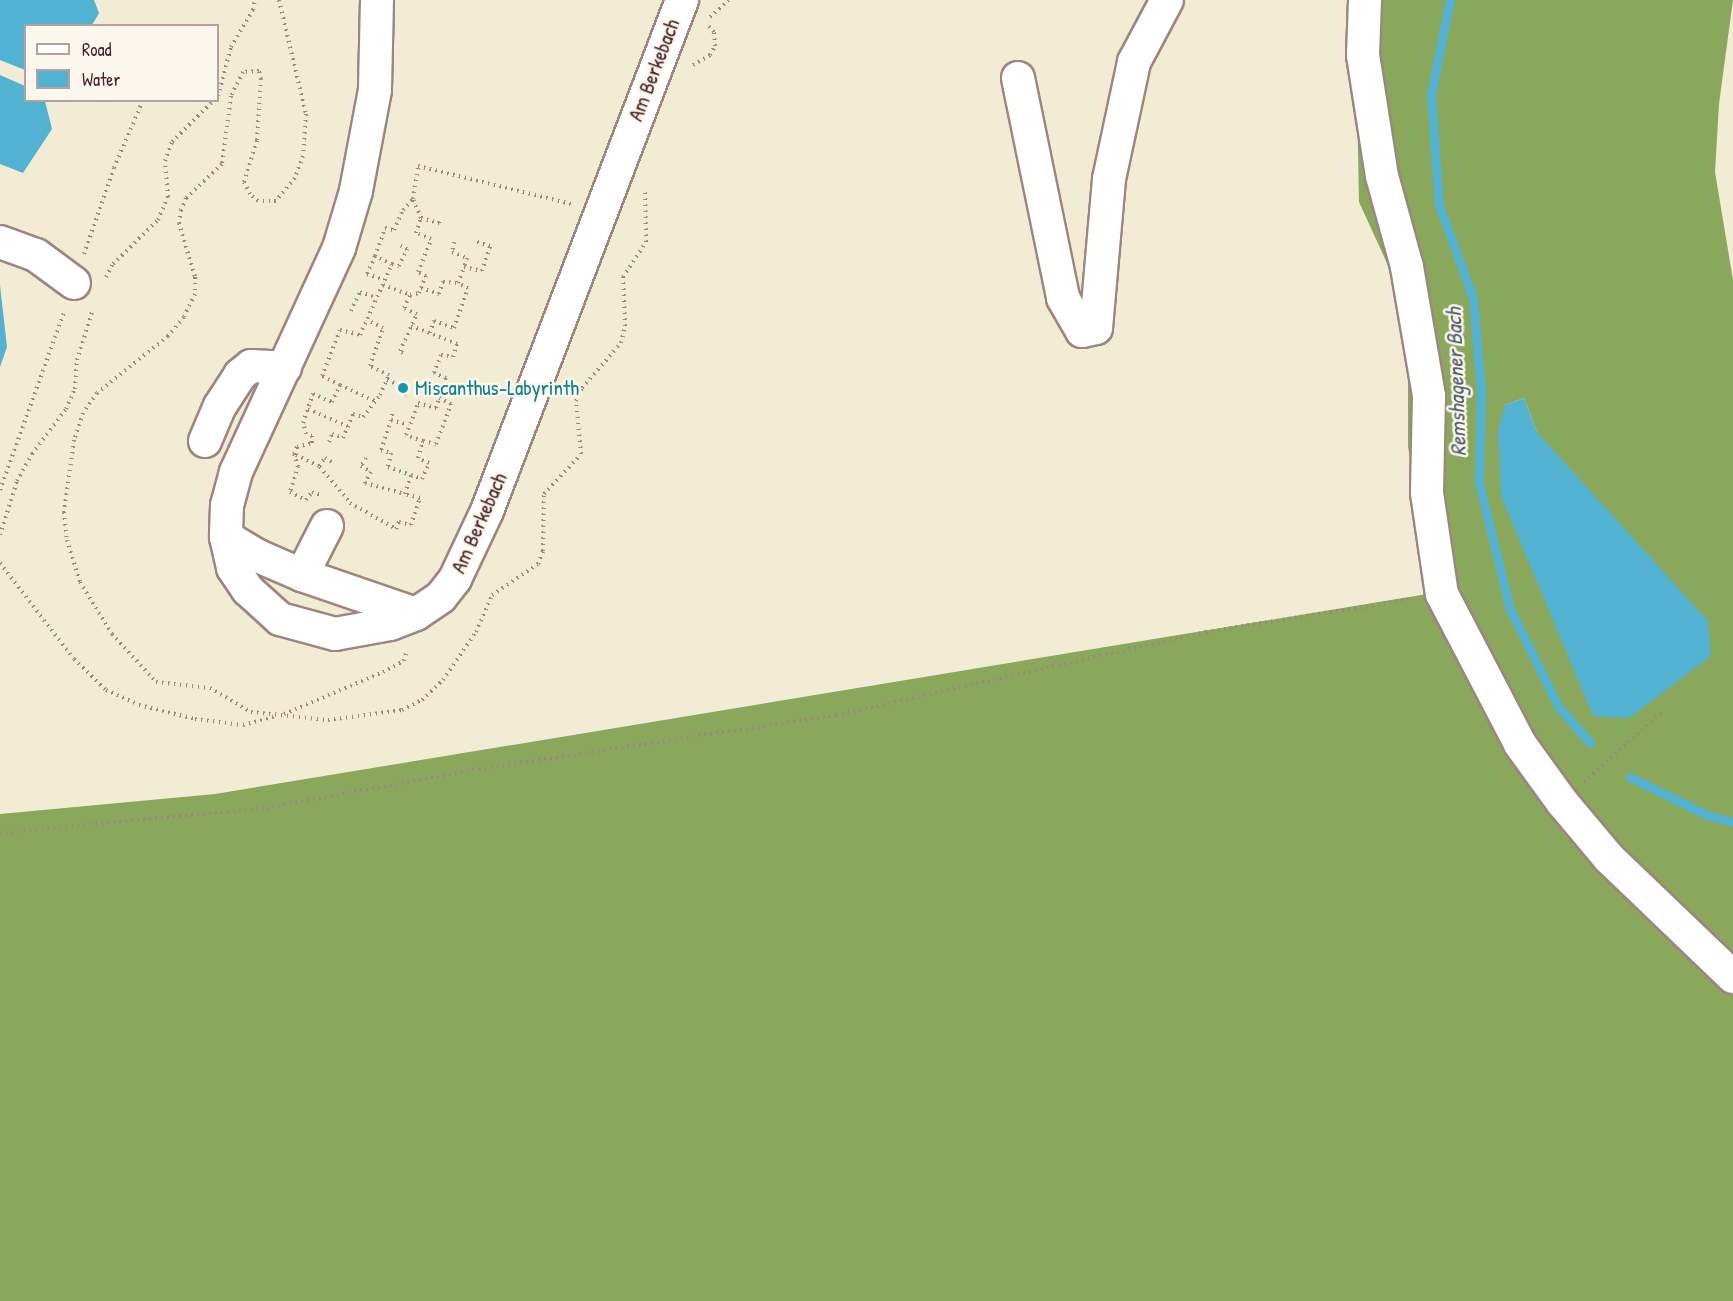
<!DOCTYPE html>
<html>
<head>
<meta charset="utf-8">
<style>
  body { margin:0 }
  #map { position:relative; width:1733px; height:1301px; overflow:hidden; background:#f3ecd5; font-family:"Patrick Hand",sans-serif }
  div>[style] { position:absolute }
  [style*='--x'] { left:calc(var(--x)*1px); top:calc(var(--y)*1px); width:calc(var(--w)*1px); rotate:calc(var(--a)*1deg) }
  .forest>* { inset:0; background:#8aa85b }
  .water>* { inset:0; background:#52b2d1 }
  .stream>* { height:9px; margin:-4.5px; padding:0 4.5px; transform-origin:4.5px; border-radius:4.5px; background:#52b2d1 }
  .path>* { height:4px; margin-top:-2px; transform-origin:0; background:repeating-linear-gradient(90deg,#9e8680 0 1.5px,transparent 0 6px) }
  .roads { filter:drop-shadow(2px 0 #9e8680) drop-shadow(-2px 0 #9e8680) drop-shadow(0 2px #9e8680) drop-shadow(0 -2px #9e8680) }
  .minor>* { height:32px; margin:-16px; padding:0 16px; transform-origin:16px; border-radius:16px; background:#fff }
  .dots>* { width:16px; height:16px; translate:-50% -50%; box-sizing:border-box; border:3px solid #fbf7ec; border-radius:50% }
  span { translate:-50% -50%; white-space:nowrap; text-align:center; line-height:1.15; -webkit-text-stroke:5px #fbf7ec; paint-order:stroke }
  .street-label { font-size:21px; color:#4a1f2b }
  .culture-label { font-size:21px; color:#0d838f }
  .left { translate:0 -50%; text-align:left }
  .water-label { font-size:22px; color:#4d5a6d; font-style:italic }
  .legend { position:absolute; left:24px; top:24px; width:195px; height:78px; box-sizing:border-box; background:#fbf7ec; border:2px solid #b4a19f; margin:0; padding:8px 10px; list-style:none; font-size:18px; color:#4a1f2b }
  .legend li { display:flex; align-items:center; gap:12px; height:30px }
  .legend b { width:30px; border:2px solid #b4a19f }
</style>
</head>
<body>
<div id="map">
  <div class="forest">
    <i style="clip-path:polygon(evenodd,1355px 0,1733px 0,1719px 104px,1715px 172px,1733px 280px,1733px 1301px,0 1301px,0 814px,215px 794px,1433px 593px,1408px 447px,1408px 309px,1359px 202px,1355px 0,1524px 398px,1537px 432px,1505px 405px,1524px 398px)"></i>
  </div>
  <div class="water">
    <i style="clip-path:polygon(0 0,94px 0,99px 13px,92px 25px,26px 26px,25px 70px,0 60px)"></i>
    <i style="clip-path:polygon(0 75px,25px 86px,26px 100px,45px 101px,52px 129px,23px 173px,0 164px)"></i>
    <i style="clip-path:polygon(0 285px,7px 347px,0 367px)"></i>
    <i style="clip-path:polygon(1524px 398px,1537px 432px,1708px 621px,1711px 656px,1629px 718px,1593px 716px,1501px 496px,1498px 430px,1505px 405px)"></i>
  </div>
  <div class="stream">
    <i style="--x:1450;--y:0;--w:96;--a:101.4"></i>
    <i style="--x:1431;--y:94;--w:111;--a:85.9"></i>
    <i style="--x:1439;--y:205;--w:99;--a:69.9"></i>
    <i style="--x:1473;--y:298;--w:94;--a:85.1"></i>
    <i style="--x:1481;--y:392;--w:91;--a:91.3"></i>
    <i style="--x:1479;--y:483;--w:130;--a:76.2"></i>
    <i style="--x:1510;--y:609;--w:108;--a:63.7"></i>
    <i style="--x:1558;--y:706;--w:49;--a:49.1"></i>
    <i style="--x:1630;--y:777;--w:86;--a:26.3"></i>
    <i style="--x:1707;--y:815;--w:27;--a:15"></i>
  </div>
  <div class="path">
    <i style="--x:279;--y:0;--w:117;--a:76.7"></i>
    <i style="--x:306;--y:114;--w:42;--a:94.1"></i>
    <i style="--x:303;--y:156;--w:23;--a:110"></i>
    <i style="--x:295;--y:178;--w:30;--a:130"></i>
    <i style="--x:276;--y:201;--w:18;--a:180"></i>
    <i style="--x:258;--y:201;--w:11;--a:-139"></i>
    <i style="--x:250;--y:194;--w:13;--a:-117"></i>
    <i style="--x:244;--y:182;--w:44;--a:-72.8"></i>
    <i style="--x:257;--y:140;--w:61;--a:-86.2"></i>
    <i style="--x:261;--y:79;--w:8;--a:-104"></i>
    <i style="--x:259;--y:71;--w:16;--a:176"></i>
    <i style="--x:243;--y:72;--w:27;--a:117"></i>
    <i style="--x:231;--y:96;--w:69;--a:97.5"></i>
    <i style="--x:222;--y:164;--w:50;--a:136.6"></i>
    <i style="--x:186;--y:198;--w:13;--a:113"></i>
    <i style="--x:181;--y:210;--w:13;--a:99"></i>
    <i style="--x:179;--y:223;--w:56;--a:73.5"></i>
    <i style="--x:195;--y:277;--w:17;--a:90"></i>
    <i style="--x:195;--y:294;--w:25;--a:116"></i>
    <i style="--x:184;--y:317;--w:25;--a:130"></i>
    <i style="--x:168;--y:336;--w:91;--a:141.2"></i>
    <i style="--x:97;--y:393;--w:24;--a:125"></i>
    <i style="--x:83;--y:413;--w:28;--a:108"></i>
    <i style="--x:74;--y:440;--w:73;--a:97.9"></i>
    <i style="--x:64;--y:512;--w:28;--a:84"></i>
    <i style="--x:67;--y:540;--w:44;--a:72.8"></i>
    <i style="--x:80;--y:582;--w:61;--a:58.4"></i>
    <i style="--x:112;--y:634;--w:65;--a:47.5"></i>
    <i style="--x:156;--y:682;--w:54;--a:6.3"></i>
    <i style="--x:210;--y:688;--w:48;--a:30.3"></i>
    <i style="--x:251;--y:712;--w:77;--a:5.9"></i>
    <i style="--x:328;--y:720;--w:75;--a:-7.7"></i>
    <i style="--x:402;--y:710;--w:22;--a:-27"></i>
    <i style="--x:422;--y:700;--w:29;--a:-44"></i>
    <i style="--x:443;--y:680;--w:58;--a:-55.5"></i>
    <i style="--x:476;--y:632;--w:40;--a:-66.6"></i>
    <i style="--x:492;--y:595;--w:55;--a:-34"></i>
    <i style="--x:538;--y:564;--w:14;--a:-69"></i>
    <i style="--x:543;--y:551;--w:57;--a:-89"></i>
    <i style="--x:544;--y:494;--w:54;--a:-47.2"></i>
    <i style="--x:581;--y:454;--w:53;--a:-95.4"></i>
    <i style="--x:576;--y:401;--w:14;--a:-65"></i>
    <i style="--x:582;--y:388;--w:60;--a:-49.1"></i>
    <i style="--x:621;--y:343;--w:17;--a:-77"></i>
    <i style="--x:625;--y:326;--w:49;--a:-92.3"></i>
    <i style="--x:623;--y:277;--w:42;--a:-56.7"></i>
    <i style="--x:646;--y:242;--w:53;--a:-91.1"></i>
    <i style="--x:710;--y:17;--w:25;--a:-42"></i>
    <i style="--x:693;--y:65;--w:20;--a:-30"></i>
    <i style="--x:710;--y:55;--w:10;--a:-61"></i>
    <i style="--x:715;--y:46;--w:14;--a:-94"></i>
    <i style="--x:714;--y:32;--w:11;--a:-131"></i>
    <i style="--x:218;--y:96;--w:51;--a:-75.1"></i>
    <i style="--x:231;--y:47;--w:43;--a:-59.3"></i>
    <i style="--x:253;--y:10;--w:10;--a:-79"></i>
    <i style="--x:421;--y:218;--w:19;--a:16"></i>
    <i style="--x:439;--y:223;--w:4;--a:-76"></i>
    <i style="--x:454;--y:242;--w:10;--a:101"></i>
    <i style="--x:452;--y:252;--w:16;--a:22"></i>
    <i style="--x:467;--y:258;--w:9;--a:108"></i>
    <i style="--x:84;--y:254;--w:91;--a:-70.8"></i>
    <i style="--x:114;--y:168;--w:74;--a:-66.9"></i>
    <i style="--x:375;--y:256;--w:20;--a:114"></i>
    <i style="--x:367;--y:274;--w:18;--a:19"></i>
    <i style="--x:392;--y:264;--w:7;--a:16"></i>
    <i style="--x:399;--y:266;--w:19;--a:-65"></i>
    <i style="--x:407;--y:249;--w:7;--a:-153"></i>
    <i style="--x:106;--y:277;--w:15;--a:-62"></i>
    <i style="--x:113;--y:264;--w:63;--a:-44.4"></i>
    <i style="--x:158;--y:220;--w:25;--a:-67"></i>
    <i style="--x:168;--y:197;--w:36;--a:-95"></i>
    <i style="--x:165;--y:161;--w:20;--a:-70"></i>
    <i style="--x:172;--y:142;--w:59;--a:-45"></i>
    <i style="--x:383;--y:285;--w:29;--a:20"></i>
    <i style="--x:410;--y:295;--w:9;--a:-13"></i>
    <i style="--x:419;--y:293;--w:5;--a:-68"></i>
    <i style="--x:421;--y:288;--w:13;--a:-67"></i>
    <i style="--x:426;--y:276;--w:9;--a:-153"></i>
    <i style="--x:418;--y:272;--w:35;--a:-68"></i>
    <i style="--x:431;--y:239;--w:16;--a:-158"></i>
    <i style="--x:416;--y:233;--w:16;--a:-72"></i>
    <i style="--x:421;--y:218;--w:21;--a:-113"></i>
    <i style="--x:421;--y:288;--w:19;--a:18"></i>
    <i style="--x:439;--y:294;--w:13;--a:-72"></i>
    <i style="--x:443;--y:282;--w:15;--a:4"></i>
    <i style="--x:458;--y:283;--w:17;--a:-69"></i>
    <i style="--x:464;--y:267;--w:18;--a:13"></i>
    <i style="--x:482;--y:271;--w:26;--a:-72"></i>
    <i style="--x:490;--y:246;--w:16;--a:-162"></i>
    <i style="--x:351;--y:311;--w:21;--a:-65"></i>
    <i style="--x:360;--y:292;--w:18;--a:19"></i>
    <i style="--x:411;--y:326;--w:20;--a:20"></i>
    <i style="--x:403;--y:353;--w:4;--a:-146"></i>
    <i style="--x:400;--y:351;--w:41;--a:-65.3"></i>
    <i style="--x:417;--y:314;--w:14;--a:-155"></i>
    <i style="--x:404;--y:308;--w:14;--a:-65"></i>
    <i style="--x:387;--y:380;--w:22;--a:24"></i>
    <i style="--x:407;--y:389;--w:9;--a:111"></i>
    <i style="--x:340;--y:385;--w:38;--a:25"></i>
    <i style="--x:308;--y:409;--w:43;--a:23.6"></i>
    <i style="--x:392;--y:414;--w:6;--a:99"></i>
    <i style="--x:391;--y:420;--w:18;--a:16"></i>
    <i style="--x:391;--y:420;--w:32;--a:108"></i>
    <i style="--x:381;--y:450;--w:10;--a:17"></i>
    <i style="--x:391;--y:453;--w:14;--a:102"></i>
    <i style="--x:388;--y:467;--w:24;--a:19"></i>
    <i style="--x:423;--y:441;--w:13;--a:13"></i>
    <i style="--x:436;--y:444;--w:43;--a:-69.4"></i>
    <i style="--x:451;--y:404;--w:13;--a:-153"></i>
    <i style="--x:329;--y:442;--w:9;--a:-69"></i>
    <i style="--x:332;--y:434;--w:12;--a:20"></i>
    <i style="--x:343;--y:438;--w:26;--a:-67"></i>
    <i style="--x:353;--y:414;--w:10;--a:17"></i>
    <i style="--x:363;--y:417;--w:28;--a:-52"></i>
    <i style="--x:380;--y:395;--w:22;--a:-66"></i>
    <i style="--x:389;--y:375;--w:21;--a:-155"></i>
    <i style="--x:370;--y:366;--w:40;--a:-71.1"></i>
    <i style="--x:383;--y:328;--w:18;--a:-153"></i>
    <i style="--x:294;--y:454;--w:13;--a:72"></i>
    <i style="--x:298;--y:466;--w:27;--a:107"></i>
    <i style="--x:290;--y:492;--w:18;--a:27"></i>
    <i style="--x:306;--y:500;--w:10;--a:-53"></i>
    <i style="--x:312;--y:492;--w:9;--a:21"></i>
    <i style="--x:366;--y:458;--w:9;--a:122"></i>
    <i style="--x:361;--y:466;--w:12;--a:31"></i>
    <i style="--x:371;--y:472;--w:13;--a:119"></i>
    <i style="--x:365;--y:483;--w:41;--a:15.4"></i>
    <i style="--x:319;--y:466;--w:10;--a:-53"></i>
    <i style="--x:325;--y:458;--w:8;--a:30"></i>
    <i style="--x:0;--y:490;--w:189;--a:-70.2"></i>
    <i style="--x:348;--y:500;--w:45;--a:-130.5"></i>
    <i style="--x:319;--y:466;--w:28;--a:-154"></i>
    <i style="--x:294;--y:454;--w:8;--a:-67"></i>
    <i style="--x:297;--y:447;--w:16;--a:-15"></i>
    <i style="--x:312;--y:443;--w:7;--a:-90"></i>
    <i style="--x:312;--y:436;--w:6;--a:-162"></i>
    <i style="--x:306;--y:434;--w:11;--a:-105"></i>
    <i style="--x:303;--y:423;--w:31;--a:-71"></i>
    <i style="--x:313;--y:394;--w:21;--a:23"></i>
    <i style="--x:332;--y:402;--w:19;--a:-65"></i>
    <i style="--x:340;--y:385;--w:20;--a:-153"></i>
    <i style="--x:322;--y:376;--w:49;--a:-68.6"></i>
    <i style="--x:340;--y:330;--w:21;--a:14"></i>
    <i style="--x:360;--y:335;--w:78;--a:-65.7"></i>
    <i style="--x:392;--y:264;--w:19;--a:-155"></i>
    <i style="--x:375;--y:256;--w:30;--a:-70"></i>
    <i style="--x:385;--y:228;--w:9;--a:13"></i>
    <i style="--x:394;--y:230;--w:22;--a:-66"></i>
    <i style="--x:403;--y:210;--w:15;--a:-48"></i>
    <i style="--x:413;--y:199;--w:33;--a:-81"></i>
    <i style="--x:418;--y:166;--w:158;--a:13.9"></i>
    <i style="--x:350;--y:503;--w:53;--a:29.5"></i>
    <i style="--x:396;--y:529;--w:8;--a:-67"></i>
    <i style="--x:399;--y:522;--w:12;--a:14"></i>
    <i style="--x:411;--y:525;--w:28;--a:-72"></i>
    <i style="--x:420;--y:498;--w:16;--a:-165"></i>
    <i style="--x:405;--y:494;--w:20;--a:-72"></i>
    <i style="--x:411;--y:475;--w:12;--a:20"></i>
    <i style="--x:422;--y:479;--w:17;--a:-66"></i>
    <i style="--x:429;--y:463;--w:12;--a:-156"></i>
    <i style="--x:418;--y:458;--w:18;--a:-74"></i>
    <i style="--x:423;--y:441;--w:18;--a:-161"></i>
    <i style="--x:406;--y:435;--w:34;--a:-69"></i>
    <i style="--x:418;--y:403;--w:19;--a:16"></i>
    <i style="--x:436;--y:408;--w:32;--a:-72"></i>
    <i style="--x:446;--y:378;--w:13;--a:-157"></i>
    <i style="--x:434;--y:373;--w:19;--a:-69"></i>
    <i style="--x:441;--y:355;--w:12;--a:9"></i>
    <i style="--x:453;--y:357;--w:14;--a:-73"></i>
    <i style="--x:457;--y:344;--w:29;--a:-158"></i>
    <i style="--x:430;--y:333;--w:13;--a:-72"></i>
    <i style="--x:434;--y:321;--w:21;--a:19"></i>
    <i style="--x:454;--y:328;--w:42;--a:-70.7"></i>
    <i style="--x:468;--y:288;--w:11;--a:-153"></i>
    <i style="--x:0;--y:535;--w:57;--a:-72.5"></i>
    <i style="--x:17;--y:481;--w:31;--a:-61"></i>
    <i style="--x:32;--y:454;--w:56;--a:-52.9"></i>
    <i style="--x:66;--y:409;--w:22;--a:-66"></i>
    <i style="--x:75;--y:389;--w:29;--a:-86"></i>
    <i style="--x:77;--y:360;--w:53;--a:-72.6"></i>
    <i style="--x:0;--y:563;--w:121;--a:52.4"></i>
    <i style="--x:74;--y:659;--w:45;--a:44.1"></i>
    <i style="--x:106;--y:690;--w:36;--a:24"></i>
    <i style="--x:139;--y:705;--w:58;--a:14"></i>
    <i style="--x:195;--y:719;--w:48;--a:7.1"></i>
    <i style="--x:243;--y:725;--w:35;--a:-15"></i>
    <i style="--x:284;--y:714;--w:108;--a:-23"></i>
    <i style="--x:383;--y:672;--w:24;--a:-28"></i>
    <i style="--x:404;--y:661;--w:8;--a:-76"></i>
    <i style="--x:1584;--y:782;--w:105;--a:-41.9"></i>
    <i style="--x:0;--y:833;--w:267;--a:-5.4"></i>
    <i style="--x:266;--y:808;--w:217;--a:-10.4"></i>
    <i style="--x:479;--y:769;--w:361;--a:-8.6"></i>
    <i style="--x:836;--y:715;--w:379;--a:-12.6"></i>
    <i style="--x:1206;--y:632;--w:210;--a:-9.1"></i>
  </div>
  <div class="roads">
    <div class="minor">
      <i style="--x:377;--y:0;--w:90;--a:91.3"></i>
      <i style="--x:375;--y:90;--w:103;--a:100.7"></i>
      <i style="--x:356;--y:191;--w:59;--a:106.6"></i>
      <i style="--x:339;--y:248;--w:247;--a:114.7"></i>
      <i style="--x:236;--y:472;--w:34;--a:105"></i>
      <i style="--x:227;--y:505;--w:32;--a:92"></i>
      <i style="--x:226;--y:537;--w:32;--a:77"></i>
      <i style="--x:233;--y:568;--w:27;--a:56"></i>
      <i style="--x:248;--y:590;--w:43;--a:42.2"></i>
      <i style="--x:280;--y:619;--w:57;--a:15.3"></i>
      <i style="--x:335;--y:634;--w:56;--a:-10.3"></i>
      <i style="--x:390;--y:624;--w:28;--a:-21"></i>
      <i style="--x:416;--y:614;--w:30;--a:-34"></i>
      <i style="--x:441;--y:597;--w:23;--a:-52"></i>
      <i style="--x:455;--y:579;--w:75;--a:-64.8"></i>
      <i style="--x:487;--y:511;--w:547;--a:-69.11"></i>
      <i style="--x:1365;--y:0;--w:55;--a:92.1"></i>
      <i style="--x:1363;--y:55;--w:122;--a:81.1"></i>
      <i style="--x:1382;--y:176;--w:94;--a:74.6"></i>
      <i style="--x:1407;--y:267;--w:131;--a:80.3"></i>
      <i style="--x:1429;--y:396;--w:97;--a:91.2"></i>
      <i style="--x:1427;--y:493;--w:102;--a:81.6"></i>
      <i style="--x:1442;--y:594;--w:169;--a:62.5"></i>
      <i style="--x:1520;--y:744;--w:72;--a:54.1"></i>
      <i style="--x:1562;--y:802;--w:73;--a:50"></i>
      <i style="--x:1609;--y:858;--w:172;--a:43.8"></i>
      <i style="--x:1018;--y:78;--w:225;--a:78.4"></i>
      <i style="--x:1063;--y:298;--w:38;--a:60"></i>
      <i style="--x:1082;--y:331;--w:14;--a:-12"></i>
      <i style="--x:1096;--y:328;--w:150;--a:-85"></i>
      <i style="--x:1109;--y:179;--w:120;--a:-77.9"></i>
      <i style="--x:1134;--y:62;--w:70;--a:-62"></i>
      <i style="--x:0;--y:242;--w:38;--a:20"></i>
      <i style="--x:36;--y:255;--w:47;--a:36.4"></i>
      <i style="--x:205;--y:441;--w:38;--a:-67"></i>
      <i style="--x:220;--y:406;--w:37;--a:-57"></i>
      <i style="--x:240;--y:375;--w:14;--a:-39"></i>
      <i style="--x:251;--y:366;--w:34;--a:3"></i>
      <i style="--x:226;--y:537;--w:37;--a:31"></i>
      <i style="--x:258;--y:556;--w:48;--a:23.4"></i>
      <i style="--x:302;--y:575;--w:120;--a:18.9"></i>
      <i style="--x:302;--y:575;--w:55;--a:-63"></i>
    </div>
  </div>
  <div class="dots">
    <i style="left:403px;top:388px;background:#0f9aa8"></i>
  </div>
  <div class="street-label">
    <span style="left:654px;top:70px;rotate:-69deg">Am Berkebach</span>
    <span style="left:479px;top:523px;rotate:-66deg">Am Berkebach</span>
  </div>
  <div class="culture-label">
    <span class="left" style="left:415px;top:388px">Miscanthus-Labyrinth</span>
  </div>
  <div class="water-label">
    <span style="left:1456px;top:382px;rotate:-92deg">Remshagener Bach</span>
  </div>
  <ul class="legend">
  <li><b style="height:8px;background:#fff"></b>Road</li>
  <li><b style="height:16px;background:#52b2d1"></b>Water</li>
  </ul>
</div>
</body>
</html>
